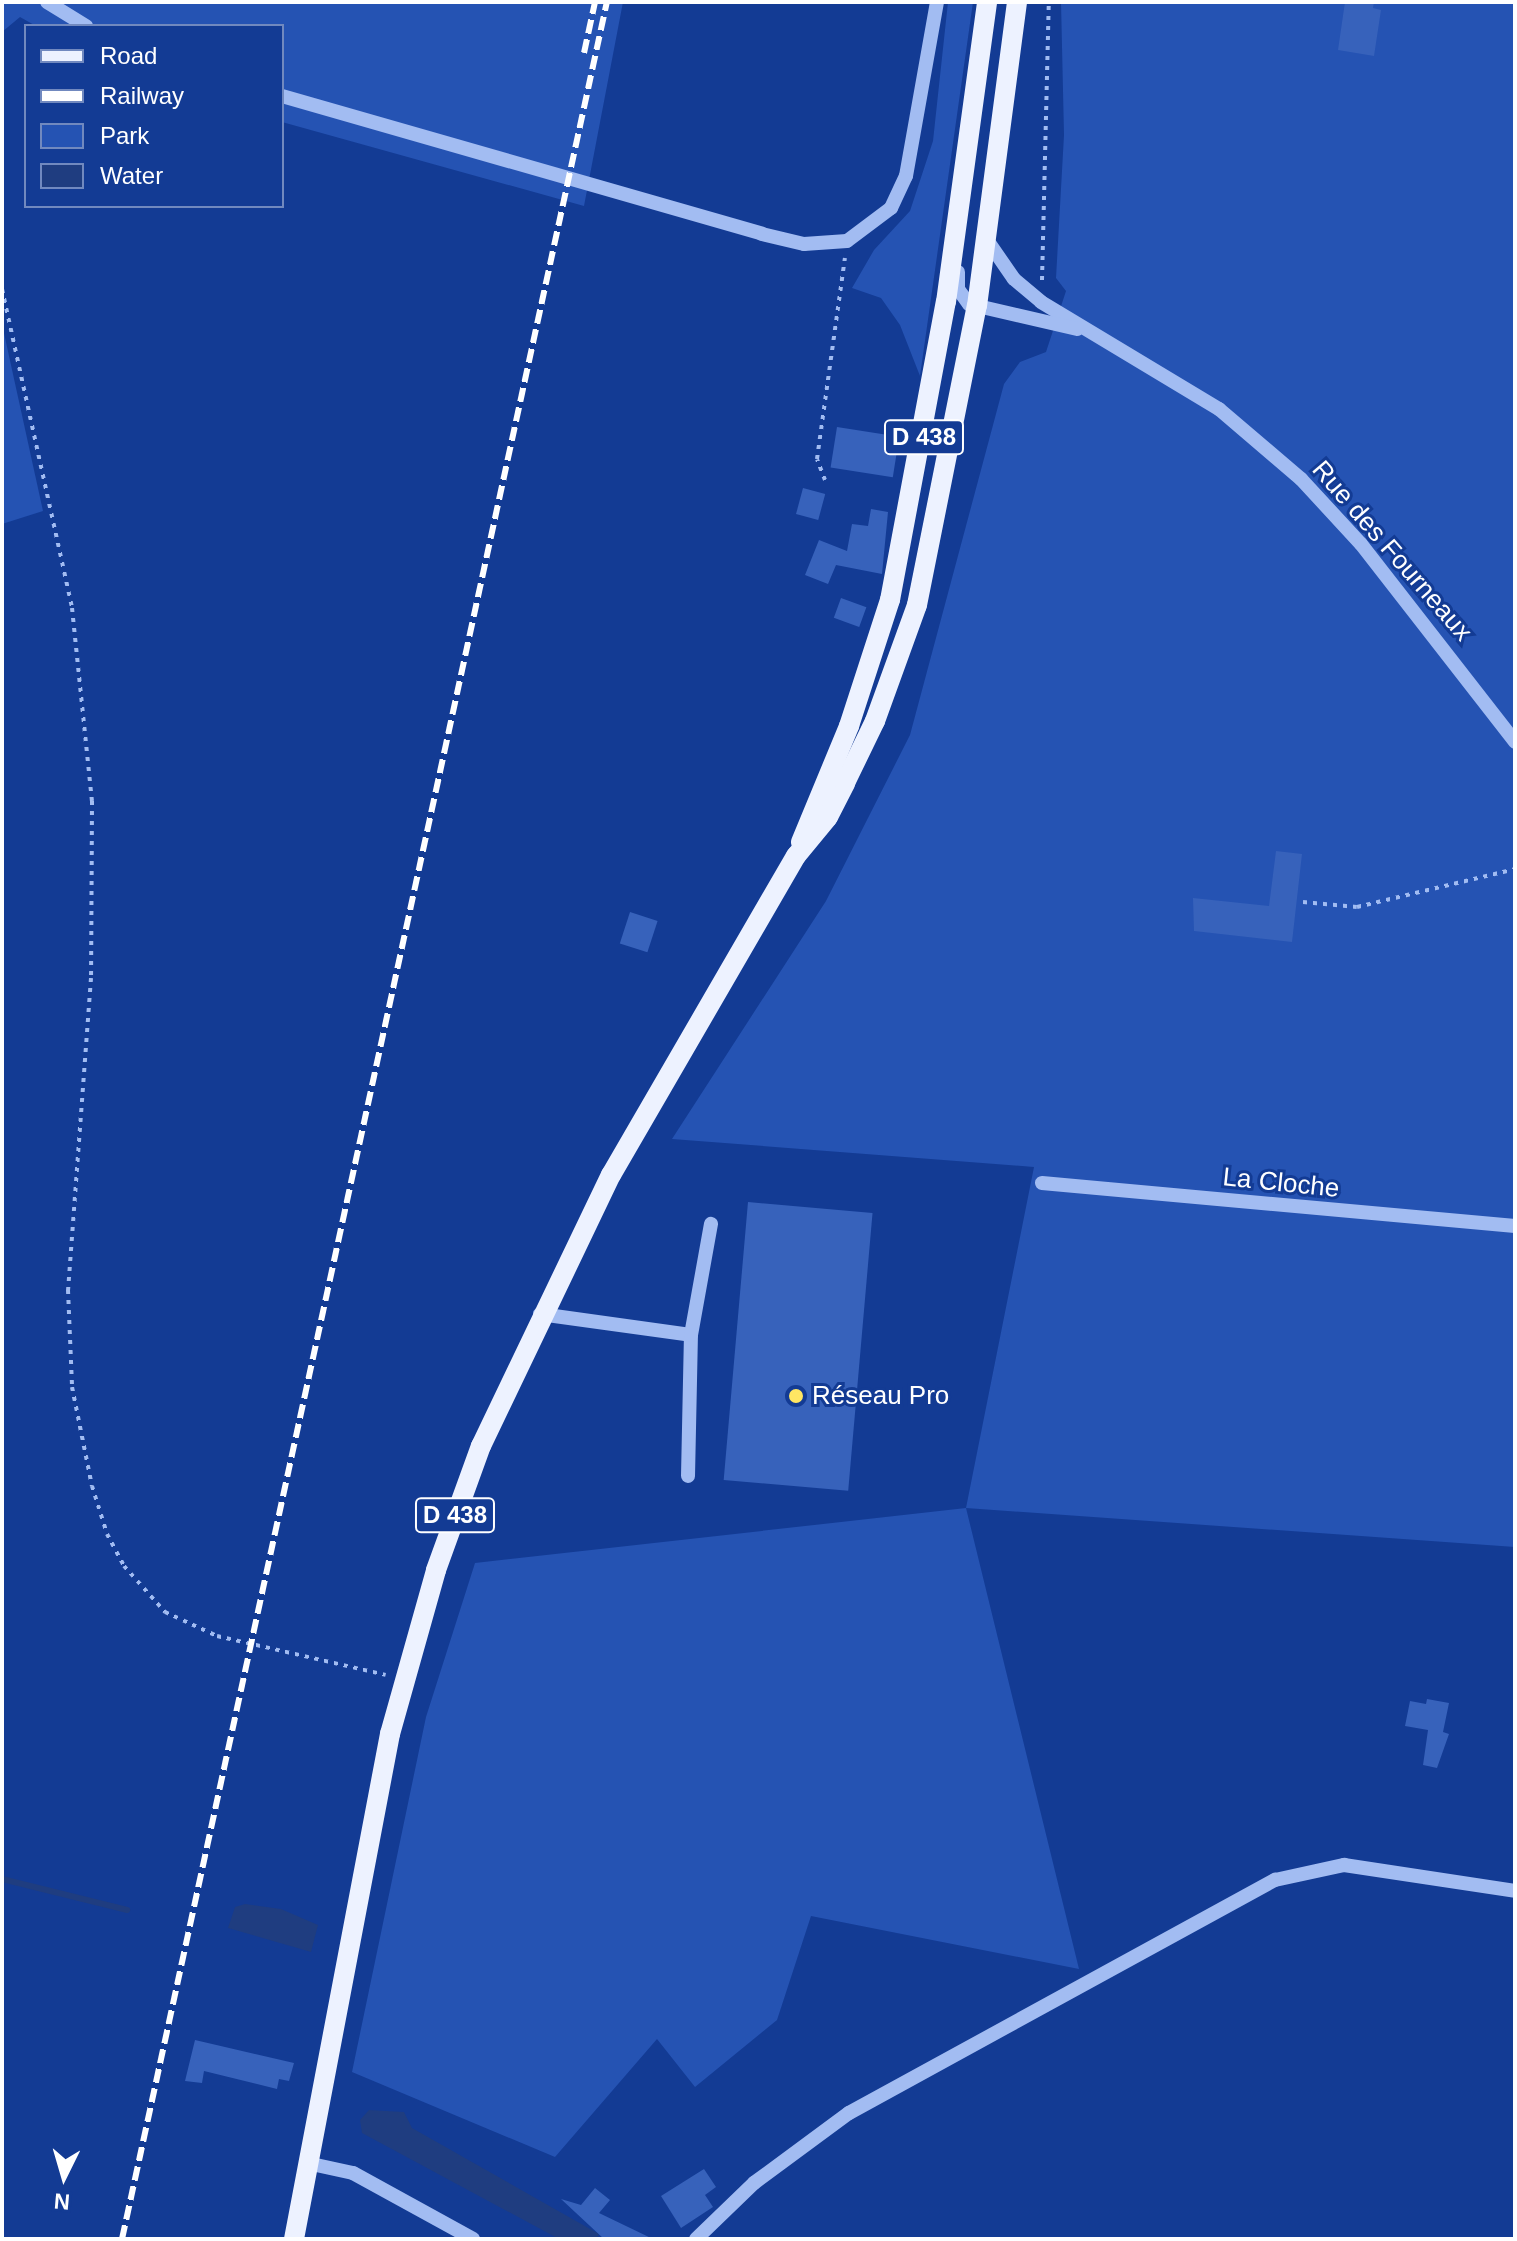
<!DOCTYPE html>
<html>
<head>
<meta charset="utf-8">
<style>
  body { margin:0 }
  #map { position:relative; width:1517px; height:2241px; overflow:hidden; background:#133b94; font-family:Helvetica,sans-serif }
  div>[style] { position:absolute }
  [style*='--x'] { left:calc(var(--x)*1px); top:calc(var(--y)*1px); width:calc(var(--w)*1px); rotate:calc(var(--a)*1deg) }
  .green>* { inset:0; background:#2553b3 }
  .water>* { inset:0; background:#1f3d80 }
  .stream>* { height:6px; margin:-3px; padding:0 3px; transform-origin:3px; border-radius:3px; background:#1f3d80 }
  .building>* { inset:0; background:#3762bb; transform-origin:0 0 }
  .path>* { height:4px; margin-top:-2px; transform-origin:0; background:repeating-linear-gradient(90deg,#a2bcf2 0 4px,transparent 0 10px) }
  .minor>* { height:14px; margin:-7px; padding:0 7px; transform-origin:7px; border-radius:7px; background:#a2bcf2 }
  .major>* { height:20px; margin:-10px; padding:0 10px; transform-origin:10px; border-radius:10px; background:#edf2ff }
  .rail>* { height:6px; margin-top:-3px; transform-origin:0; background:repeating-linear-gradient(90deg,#fff 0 14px,transparent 0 20px) }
  .dots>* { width:22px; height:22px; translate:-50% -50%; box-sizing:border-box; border:4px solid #133b94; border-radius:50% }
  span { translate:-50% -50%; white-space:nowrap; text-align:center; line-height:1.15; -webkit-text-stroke:6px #133b94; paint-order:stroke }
  .shield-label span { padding:2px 6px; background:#133b94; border:2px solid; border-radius:6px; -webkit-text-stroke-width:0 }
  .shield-label { font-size:24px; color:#fff; font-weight:700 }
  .street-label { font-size:26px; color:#fff }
  .poi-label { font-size:26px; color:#fff }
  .left { translate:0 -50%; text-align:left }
  .frame { position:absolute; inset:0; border:4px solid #fff; pointer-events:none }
  .legend { position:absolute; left:24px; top:24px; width:260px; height:184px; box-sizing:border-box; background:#133b94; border:2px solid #7189bf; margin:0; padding:10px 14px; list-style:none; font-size:24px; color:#fff }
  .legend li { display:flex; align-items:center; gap:16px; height:40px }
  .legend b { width:40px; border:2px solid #7189bf }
  .north { position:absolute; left:24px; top:2137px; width:80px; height:80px; -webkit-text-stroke:6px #133b94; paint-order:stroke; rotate:185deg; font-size:22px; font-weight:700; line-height:32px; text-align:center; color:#fff }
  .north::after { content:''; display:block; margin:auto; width:28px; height:36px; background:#fff; clip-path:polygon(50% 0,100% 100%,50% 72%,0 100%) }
</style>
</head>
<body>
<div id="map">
  <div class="green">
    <i style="clip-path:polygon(2px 2px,623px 2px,584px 206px,282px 122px,282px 26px,36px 26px,20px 17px,2px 32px)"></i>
    <i style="clip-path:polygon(948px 2px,973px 2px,920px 376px,900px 325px,881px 298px,852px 288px,874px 250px,910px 211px,933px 141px)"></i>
    <i style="clip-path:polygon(1061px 2px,1515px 2px,1515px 1547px,966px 1508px,1079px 1969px,811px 1916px,777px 2020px,695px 2087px,657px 2039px,555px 2157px,352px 2072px,426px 1717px,475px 1563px,966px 1508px,1034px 1167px,672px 1139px,826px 901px,910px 735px,1004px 384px,1020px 362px,1046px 352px,1066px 291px,1056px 278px,1064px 135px)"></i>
    <i style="clip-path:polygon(2px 324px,43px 511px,2px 524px)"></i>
  </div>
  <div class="water">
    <i style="clip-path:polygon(245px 1904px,281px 1909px,318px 1925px,311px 1952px,228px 1928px,235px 1907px)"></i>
    <i style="clip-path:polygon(369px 2110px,404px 2112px,412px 2128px,599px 2234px,597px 2239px,559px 2239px,362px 2133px,360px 2120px)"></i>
  </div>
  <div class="stream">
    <i style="--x:2;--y:1879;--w:129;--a:13.9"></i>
  </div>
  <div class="building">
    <i style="clip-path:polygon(1345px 2px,1374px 2px,1373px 8px,1381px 10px,1374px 56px,1338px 50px)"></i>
    <i style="left:837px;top:427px;width:63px;height:41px;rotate:9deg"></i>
    <i style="left:803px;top:488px;width:23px;height:27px;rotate:15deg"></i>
    <i style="clip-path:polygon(871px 509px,888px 512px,882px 574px,836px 565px,828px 584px,805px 575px,819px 540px,847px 551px,852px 524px,868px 526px)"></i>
    <i style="left:841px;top:598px;width:27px;height:21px;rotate:20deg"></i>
    <i style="clip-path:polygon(1276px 851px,1302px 854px,1292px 942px,1194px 931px,1193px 898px,1269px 906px)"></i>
    <i style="left:630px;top:912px;width:29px;height:33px;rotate:18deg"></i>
    <i style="left:748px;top:1202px;width:125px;height:279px;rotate:5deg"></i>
    <i style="clip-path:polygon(1427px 1699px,1449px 1703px,1443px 1732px,1449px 1734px,1437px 1768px,1423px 1765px,1428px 1730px,1405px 1726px,1410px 1701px,1426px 1704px)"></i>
    <i style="clip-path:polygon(195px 2040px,294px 2063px,289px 2081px,279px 2079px,277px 2089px,204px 2071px,202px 2083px,185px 2081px)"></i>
    <i style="clip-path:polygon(704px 2169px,716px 2187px,705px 2195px,713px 2207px,681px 2228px,661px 2196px)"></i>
    <i style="clip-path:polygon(595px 2188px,610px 2200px,599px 2213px,653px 2239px,604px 2239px,561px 2199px,581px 2205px)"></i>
  </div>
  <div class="path">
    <i style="--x:1042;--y:280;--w:278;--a:-88.6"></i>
    <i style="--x:2;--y:289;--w:327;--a:77.6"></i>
    <i style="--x:72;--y:608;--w:194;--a:84.1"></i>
    <i style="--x:92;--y:801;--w:177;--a:90.3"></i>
    <i style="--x:91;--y:978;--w:313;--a:94.2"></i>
    <i style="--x:68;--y:1290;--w:97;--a:87.6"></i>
    <i style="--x:72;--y:1387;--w:101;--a:78.6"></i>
    <i style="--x:92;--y:1486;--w:50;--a:72.6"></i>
    <i style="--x:107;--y:1534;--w:36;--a:62"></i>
    <i style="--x:124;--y:1566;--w:62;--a:48.3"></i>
    <i style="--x:165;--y:1612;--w:57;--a:24.8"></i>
    <i style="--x:217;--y:1636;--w:173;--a:13"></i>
    <i style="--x:825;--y:480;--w:22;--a:-111"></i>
    <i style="--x:817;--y:459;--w:203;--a:-82.1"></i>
    <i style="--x:1303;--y:902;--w:54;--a:5.3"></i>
    <i style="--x:1357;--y:907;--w:163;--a:-13.5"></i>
  </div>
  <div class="minor">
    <i style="--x:47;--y:2;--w:46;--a:31.6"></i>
    <i style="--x:282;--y:96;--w:499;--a:16"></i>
    <i style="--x:762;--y:234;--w:43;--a:13.4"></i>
    <i style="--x:804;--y:244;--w:43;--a:-4"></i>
    <i style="--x:847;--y:241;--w:55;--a:-36.9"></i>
    <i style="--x:891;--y:208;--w:35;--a:-65"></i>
    <i style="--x:906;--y:176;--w:177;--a:-79.9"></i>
    <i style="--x:987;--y:240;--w:47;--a:55.3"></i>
    <i style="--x:1014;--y:279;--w:35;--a:40"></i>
    <i style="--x:1041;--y:302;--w:208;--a:31"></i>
    <i style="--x:1219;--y:409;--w:108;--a:40.5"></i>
    <i style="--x:1301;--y:479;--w:88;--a:47.3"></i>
    <i style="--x:1361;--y:544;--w:251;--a:52.1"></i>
    <i style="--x:958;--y:272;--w:17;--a:90"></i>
    <i style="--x:958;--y:289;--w:19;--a:54"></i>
    <i style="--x:969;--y:304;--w:111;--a:13"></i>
    <i style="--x:1042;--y:1183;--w:475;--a:5.2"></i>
    <i style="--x:540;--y:1314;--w:152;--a:7.9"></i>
    <i style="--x:688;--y:1476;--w:141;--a:-88.8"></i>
    <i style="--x:691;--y:1335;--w:113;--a:-79.8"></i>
    <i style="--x:307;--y:2163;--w:47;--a:12.3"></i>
    <i style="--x:353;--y:2173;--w:137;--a:28.8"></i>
    <i style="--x:696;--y:2239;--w:81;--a:-44"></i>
    <i style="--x:754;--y:2183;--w:118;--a:-36.4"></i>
    <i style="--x:849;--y:2113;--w:486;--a:-28.7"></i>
    <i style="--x:1275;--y:1880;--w:71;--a:-12.3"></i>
    <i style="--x:1344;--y:1865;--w:173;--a:8.6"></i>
  </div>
  <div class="major">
    <i style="--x:801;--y:842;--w:126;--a:-67.5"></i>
    <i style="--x:849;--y:726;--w:133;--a:-72"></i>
    <i style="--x:890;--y:600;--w:303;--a:-79.4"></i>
    <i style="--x:946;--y:302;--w:303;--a:-82.2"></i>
    <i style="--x:294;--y:2239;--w:514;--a:-79.24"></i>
    <i style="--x:390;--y:1734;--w:170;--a:-74.3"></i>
    <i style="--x:436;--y:1570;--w:132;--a:-70.1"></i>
    <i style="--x:481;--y:1446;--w:301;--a:-64.4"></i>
    <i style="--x:611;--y:1175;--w:369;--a:-59.9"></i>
    <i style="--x:796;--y:856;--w:50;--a:-50.6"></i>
    <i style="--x:828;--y:817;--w:38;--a:-63"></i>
    <i style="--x:845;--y:783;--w:69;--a:-64.2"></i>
    <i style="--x:875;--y:721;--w:123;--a:-70.1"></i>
    <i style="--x:917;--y:605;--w:305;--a:-78.7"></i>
    <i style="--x:977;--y:306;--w:307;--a:-82.5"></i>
  </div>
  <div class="rail">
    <i style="--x:584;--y:53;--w:52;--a:-77.8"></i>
    <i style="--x:122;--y:2239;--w:2289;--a:-77.77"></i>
  </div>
  <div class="dots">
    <i style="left:796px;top:1396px;background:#ffe663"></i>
  </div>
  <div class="shield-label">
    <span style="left:924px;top:437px">D 438</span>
    <span style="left:455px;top:1515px">D 438</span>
  </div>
  <div class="street-label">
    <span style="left:1392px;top:551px;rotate:49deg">Rue des Fourneaux</span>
    <span style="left:1281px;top:1183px;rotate:6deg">La Cloche</span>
  </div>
  <div class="poi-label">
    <span class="left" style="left:812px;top:1396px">Réseau Pro</span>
  </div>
  <div class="frame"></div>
  <ul class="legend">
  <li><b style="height:10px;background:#edf2ff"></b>Road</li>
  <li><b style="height:10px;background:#fff"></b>Railway</li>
  <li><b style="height:22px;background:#2553b3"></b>Park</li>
  <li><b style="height:22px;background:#1f3d80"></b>Water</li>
  </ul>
  <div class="north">N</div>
</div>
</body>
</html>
